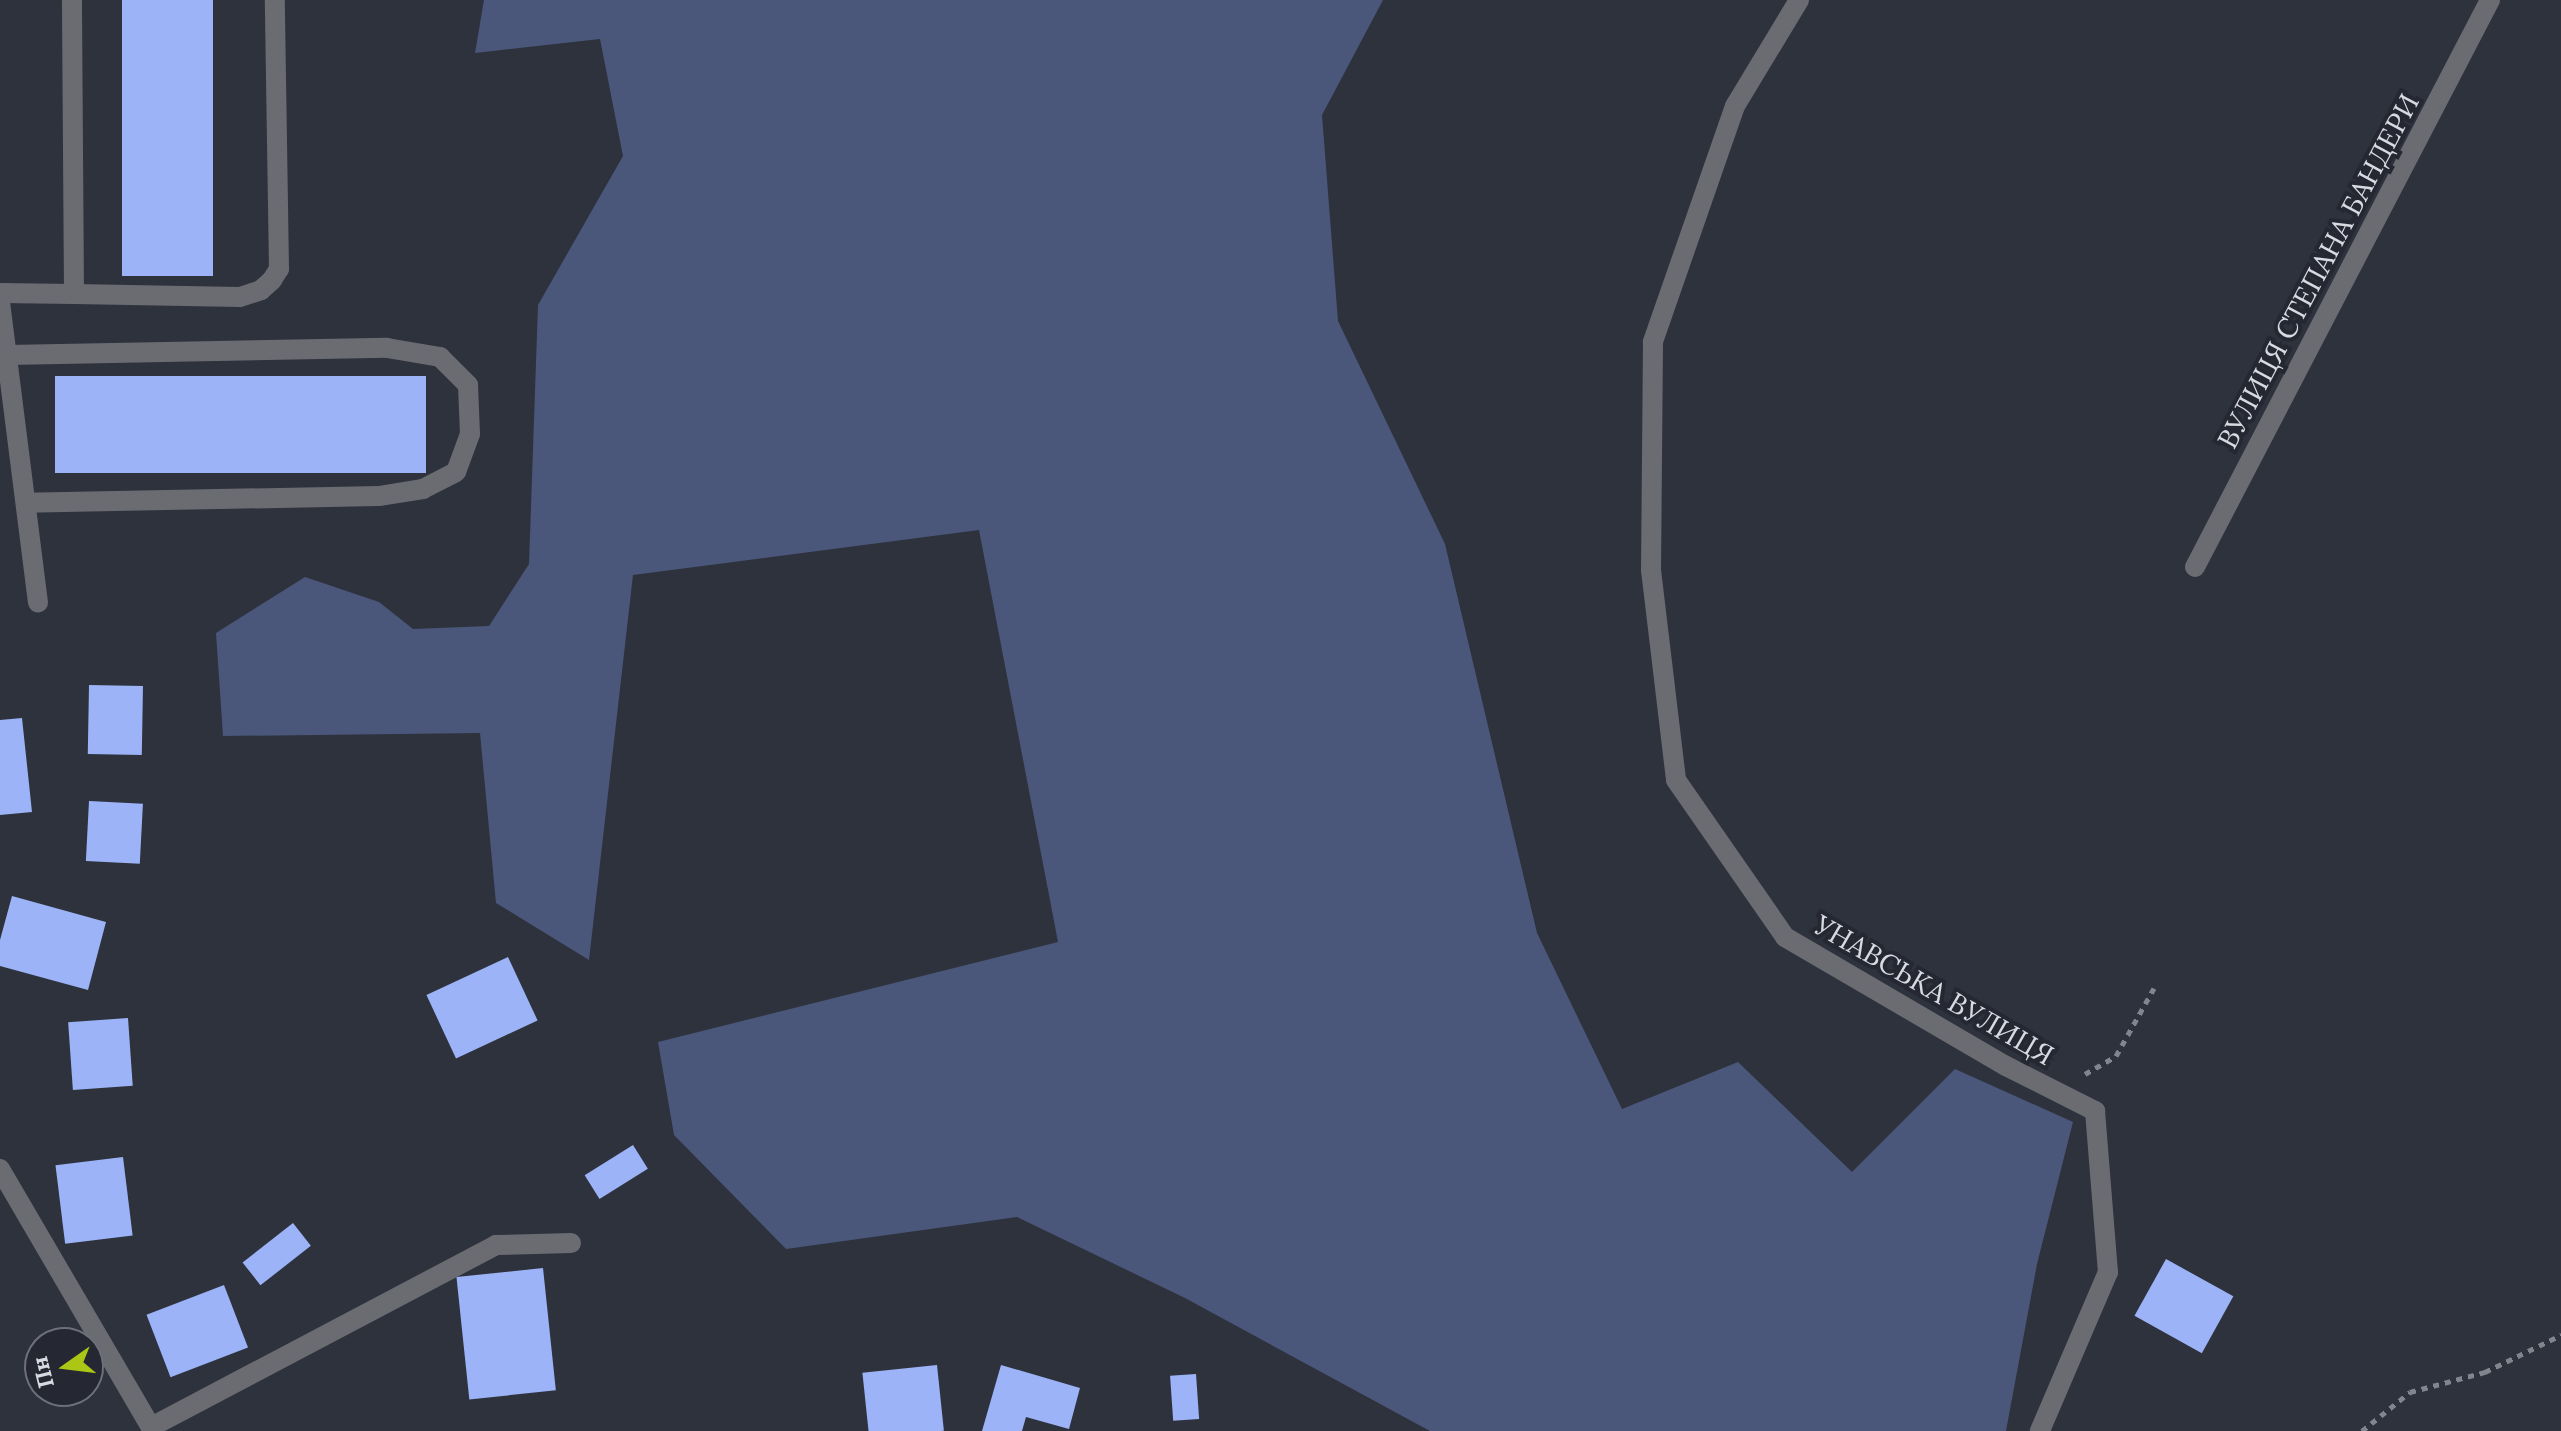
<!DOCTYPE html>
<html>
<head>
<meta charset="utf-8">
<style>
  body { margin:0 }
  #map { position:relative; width:2561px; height:1431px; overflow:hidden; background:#2e323d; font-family:Lora,serif }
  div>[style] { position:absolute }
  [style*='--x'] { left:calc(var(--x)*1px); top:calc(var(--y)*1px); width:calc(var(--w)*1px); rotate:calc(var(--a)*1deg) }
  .green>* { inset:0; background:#4a577b }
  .building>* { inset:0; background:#9cb3f7; transform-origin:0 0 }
  .path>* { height:5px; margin-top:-2.5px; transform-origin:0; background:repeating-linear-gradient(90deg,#82858e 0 6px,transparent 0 12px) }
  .minor>* { height:20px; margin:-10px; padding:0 10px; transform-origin:10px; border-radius:10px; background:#6a6c72 }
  span { translate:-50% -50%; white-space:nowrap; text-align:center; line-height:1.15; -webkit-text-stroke:8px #252833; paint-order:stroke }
  .street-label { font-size:28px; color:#d8dae1 }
  .north { position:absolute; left:24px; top:1327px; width:80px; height:80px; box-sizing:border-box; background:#252833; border:2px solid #6d6f79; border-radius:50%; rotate:256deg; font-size:22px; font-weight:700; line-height:32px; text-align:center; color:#d8dae1 }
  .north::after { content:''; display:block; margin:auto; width:28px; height:36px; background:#abc615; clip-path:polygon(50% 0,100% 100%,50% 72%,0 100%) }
</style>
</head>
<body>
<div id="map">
  <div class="green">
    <i style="clip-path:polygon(484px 0,1383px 0,1322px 115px,1338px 321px,1445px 544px,1537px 933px,1622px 1109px,1738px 1062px,1852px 1172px,1955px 1069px,2073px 1122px,2037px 1264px,2006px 1431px,1430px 1431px,1185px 1298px,1017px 1217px,786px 1249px,674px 1135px,658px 1042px,1058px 942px,979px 530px,633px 575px,589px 960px,496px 903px,480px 733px,223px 736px,216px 633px,305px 577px,379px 602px,413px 629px,489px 626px,529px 564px,538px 305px,623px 156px,600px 39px,475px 53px)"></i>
  </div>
  <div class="building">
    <i style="left:122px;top:0;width:91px;height:276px"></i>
    <i style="left:55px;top:376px;width:371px;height:97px"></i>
    <i style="left:89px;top:685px;width:54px;height:69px;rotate:1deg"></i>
    <i style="clip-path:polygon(22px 718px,32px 812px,0 815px,0 720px)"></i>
    <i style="left:89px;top:801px;width:54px;height:60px;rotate:3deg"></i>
    <i style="clip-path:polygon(12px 896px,106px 922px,88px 990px,0 966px,0 940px)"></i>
    <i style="left:508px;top:957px;width:70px;height:90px;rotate:65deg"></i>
    <i style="left:128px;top:1018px;width:68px;height:60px;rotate:86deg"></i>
    <i style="left:633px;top:1145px;width:28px;height:57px;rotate:58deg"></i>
    <i style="left:123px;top:1157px;width:79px;height:68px;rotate:83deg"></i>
    <i style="left:293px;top:1223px;width:29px;height:64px;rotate:52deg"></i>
    <i style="left:2166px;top:1259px;width:77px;height:65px;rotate:29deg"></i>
    <i style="left:543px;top:1268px;width:123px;height:87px;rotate:84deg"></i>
    <i style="left:224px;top:1285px;width:67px;height:83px;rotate:69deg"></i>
    <i style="left:937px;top:1365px;width:66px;height:75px;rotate:84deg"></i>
    <i style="clip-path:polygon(1001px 1365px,1080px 1388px,1069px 1429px,1026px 1417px,1022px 1431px,982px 1431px)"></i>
    <i style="left:1196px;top:1374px;width:45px;height:26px;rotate:86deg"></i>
  </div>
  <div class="path">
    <i style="--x:2085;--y:1074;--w:36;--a:-30"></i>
    <i style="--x:2116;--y:1056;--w:78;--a:-60.8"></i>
    <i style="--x:2362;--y:1431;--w:62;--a:-39.1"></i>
    <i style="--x:2410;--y:1392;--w:78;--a:-14.9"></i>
    <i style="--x:2485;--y:1372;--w:85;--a:-26"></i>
  </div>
  <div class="minor">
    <i style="--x:1799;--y:0;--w:124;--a:121.1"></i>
    <i style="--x:1735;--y:106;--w:250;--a:109.2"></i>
    <i style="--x:1653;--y:342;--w:228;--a:90.5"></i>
    <i style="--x:1651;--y:570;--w:211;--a:83.2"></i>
    <i style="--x:1676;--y:780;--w:191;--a:55.2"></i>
    <i style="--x:1785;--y:937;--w:256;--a:30.3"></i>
    <i style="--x:2006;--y:1066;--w:100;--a:26.8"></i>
    <i style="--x:2095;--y:1111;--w:162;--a:85.4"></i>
    <i style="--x:2108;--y:1272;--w:173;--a:113.2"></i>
    <i style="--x:0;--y:293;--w:74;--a:0.8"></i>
    <i style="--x:74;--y:294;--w:294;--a:-90.4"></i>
    <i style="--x:74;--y:294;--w:166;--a:1"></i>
    <i style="--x:240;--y:297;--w:22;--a:-18"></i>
    <i style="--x:261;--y:290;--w:15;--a:-42"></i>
    <i style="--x:272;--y:280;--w:13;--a:-58"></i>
    <i style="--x:279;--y:269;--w:269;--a:-90.9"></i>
    <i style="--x:0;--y:302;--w:303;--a:82.8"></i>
    <i style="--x:7;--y:355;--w:380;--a:-1.1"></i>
    <i style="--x:387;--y:348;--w:54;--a:9.6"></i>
    <i style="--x:440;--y:357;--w:40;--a:45"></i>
    <i style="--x:468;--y:385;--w:49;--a:87.7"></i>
    <i style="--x:470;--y:434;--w:40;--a:110.2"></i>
    <i style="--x:456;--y:472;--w:37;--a:153"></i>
    <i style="--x:423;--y:489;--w:45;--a:171"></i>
    <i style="--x:379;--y:496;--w:353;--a:178.9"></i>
    <i style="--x:2195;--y:567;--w:639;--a:-62.51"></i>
    <i style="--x:0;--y:1169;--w:299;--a:59.7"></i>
    <i style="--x:151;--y:1427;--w:390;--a:-27.8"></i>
    <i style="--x:496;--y:1245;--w:75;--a:-1.5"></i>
  </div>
  <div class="street-label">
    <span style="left:2318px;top:271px;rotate:-62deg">ВУЛИЦЯ СТЕПАНА БАНДЕРИ</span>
    <span style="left:1934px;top:990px;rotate:30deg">УНАВСЬКА ВУЛИЦЯ</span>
  </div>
  <div class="north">Пн</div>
</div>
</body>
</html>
